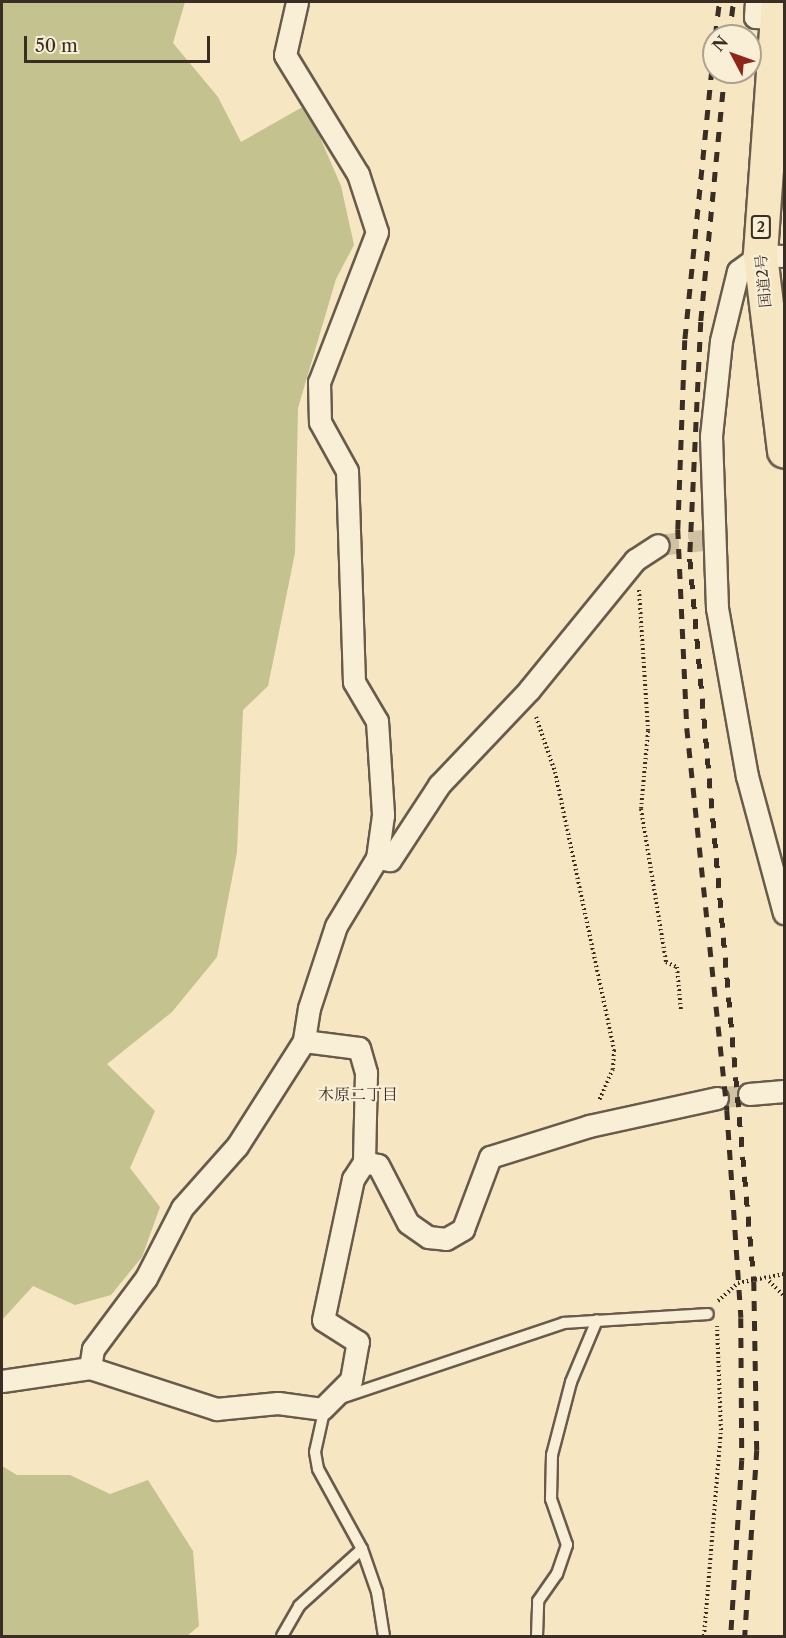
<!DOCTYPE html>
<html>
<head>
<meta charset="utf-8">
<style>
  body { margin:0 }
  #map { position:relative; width:786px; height:1638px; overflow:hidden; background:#f6e6c2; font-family:"Libre Caslon Text","Noto Serif JP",serif }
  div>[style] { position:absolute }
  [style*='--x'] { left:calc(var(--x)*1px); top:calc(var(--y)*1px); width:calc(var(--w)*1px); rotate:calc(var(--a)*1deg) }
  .green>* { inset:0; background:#c4c28e }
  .street-tunnel>* { height:21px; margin-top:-10.5px; transform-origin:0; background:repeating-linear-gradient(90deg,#d0c1a2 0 21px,transparent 0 31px) }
  .path>* { height:4px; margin-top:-2px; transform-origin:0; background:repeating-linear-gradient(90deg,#3a2d24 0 1.5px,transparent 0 4.5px) }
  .roads { filter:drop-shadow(2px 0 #695b4c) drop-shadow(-2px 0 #695b4c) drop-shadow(0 2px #695b4c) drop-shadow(0 -2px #695b4c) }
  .lane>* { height:10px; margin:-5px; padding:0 5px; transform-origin:5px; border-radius:5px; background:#f9efd7 }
  .street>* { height:21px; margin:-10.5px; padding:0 10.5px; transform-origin:10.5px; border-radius:10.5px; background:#f9efd7 }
  .highway>* { height:33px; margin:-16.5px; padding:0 16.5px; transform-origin:16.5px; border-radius:16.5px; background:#f6e6c2 }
  .rail>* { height:4.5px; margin-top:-2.25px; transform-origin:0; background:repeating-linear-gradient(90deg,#3a2d24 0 10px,transparent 0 20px) }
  span { translate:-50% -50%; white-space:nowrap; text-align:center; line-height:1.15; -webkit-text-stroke:4.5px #f9efd7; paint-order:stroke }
  .shield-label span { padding:2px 4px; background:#f9efd7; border:2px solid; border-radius:4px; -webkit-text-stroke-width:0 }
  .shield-label { font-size:14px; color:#3a2d24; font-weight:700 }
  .street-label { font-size:15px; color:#3a2d24 }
  .neighbourhood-label { font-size:16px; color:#3a2d24 }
  .frame { position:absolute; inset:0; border:3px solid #3a2d24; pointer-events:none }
  .north { position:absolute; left:702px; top:24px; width:60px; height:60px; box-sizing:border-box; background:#f9efd7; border:2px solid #ada18f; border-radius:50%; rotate:311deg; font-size:16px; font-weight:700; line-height:24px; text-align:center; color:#3a2d24 }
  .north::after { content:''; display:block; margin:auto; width:21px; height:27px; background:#8f2418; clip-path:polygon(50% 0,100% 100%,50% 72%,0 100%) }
  .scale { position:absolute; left:24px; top:36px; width:186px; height:27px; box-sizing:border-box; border:3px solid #3a2d24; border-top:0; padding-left:8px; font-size:18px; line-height:21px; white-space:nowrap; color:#3a2d24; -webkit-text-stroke:4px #f9efd7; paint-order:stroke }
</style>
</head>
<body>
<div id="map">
  <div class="green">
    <i style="clip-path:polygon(2px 2px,185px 2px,173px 43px,218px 97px,241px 142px,306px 105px,341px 186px,354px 245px,336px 279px,298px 408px,295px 553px,268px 686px,243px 710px,237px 852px,217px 957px,172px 1012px,107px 1064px,155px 1111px,130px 1168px,160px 1207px,142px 1257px,111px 1295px,75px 1305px,33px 1286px,2px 1320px)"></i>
    <i style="clip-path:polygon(2px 1466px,17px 1475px,70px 1475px,110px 1494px,148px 1480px,193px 1551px,199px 1626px,187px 1636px,2px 1636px)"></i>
  </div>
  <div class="street-tunnel">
    <i style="--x:658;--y:545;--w:55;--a:-6.2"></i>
    <i style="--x:717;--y:1098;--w:32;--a:-7"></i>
  </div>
  <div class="path">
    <i style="--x:639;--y:590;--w:141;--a:86.3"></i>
    <i style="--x:648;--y:731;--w:78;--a:95.1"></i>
    <i style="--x:641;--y:809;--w:155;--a:80.7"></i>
    <i style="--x:666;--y:962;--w:12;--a:24"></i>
    <i style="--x:677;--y:967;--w:44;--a:84.8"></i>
    <i style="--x:536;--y:717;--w:58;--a:70.9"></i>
    <i style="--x:555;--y:772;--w:284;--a:78"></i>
    <i style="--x:614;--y:1050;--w:19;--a:93"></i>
    <i style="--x:613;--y:1069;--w:35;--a:114"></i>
    <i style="--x:769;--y:1281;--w:21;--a:45"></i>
    <i style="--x:718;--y:1301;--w:27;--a:-42"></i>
    <i style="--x:738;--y:1283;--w:47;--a:-11.1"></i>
    <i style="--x:704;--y:1636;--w:207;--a:-85.3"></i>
    <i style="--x:721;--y:1430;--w:104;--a:-92.2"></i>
  </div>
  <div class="roads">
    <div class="lane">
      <i style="--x:344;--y:1397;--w:232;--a:-18.6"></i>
      <i style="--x:564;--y:1323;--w:144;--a:-3.6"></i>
      <i style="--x:325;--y:1407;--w:46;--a:102.5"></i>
      <i style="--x:315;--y:1452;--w:17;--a:80"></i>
      <i style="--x:318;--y:1469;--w:91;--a:61.2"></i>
      <i style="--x:362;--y:1549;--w:46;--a:70.8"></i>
      <i style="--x:377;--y:1592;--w:45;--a:81"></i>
      <i style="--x:282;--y:1636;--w:34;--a:-60"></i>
      <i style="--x:299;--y:1606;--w:85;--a:-42.1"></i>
      <i style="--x:537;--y:1636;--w:35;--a:-88"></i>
      <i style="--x:538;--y:1601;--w:33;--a:-55"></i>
      <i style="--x:557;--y:1574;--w:31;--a:-71"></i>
      <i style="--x:567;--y:1545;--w:49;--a:-109.2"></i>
      <i style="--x:551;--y:1499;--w:44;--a:-88.7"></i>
      <i style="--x:552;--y:1455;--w:75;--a:-75.4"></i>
      <i style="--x:571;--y:1382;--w:67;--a:-67.2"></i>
    </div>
    <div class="street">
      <i style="--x:297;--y:2;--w:54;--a:102.8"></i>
      <i style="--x:285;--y:55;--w:140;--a:58.5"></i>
      <i style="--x:358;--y:174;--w:61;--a:71.9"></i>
      <i style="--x:377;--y:232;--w:161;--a:111.1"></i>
      <i style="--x:319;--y:382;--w:40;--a:88.6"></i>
      <i style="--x:320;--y:422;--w:56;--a:61.1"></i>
      <i style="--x:347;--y:471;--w:211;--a:88.1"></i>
      <i style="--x:354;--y:682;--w:45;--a:59.5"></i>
      <i style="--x:377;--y:721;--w:94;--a:86.3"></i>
      <i style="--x:383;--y:815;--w:43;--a:97.9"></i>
      <i style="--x:377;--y:858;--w:79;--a:121.1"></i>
      <i style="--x:336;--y:926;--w:86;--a:108.2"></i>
      <i style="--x:309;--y:1008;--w:33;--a:99"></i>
      <i style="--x:304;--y:1041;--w:55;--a:7.3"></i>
      <i style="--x:359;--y:1048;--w:26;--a:74"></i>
      <i style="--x:366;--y:1073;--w:89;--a:91.3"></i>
      <i style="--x:756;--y:2;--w:15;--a:94"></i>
      <i style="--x:755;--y:17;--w:21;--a:3"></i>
      <i style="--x:784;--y:256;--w:24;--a:-178"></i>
      <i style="--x:760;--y:255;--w:27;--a:144"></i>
      <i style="--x:738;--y:271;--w:72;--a:103.7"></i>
      <i style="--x:721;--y:341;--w:96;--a:96"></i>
      <i style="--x:711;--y:436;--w:172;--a:88"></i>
      <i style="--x:717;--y:608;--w:171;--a:79.9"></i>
      <i style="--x:747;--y:776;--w:142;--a:74.9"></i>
      <i style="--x:377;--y:858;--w:13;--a:9"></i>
      <i style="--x:390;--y:860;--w:90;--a:-56.8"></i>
      <i style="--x:439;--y:785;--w:131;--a:-46.5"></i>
      <i style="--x:529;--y:690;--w:168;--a:-50.8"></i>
      <i style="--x:635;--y:560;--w:27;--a:-33"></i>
      <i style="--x:304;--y:1041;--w:125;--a:122.5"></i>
      <i style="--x:237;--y:1146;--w:83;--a:131.6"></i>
      <i style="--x:182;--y:1208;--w:79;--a:117.2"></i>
      <i style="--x:146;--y:1278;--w:89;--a:126.7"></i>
      <i style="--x:93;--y:1349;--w:19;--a:99"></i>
      <i style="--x:90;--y:1368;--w:133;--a:18"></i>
      <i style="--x:216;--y:1409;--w:62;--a:-5.5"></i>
      <i style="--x:278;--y:1403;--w:44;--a:7.8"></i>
      <i style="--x:322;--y:1409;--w:41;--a:-45"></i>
      <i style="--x:351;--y:1380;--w:39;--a:-80"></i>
      <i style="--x:358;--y:1342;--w:41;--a:-147.8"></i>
      <i style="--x:323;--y:1320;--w:144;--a:-78"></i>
      <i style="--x:353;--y:1179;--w:20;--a:-57"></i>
      <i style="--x:364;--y:1162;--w:14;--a:12"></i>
      <i style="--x:378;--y:1165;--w:65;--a:62.7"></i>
      <i style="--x:408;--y:1223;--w:24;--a:35"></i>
      <i style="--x:428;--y:1237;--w:18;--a:6"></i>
      <i style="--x:446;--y:1239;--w:20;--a:-30"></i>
      <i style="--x:463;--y:1229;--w:77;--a:-69.4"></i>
      <i style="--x:490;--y:1157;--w:104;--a:-17.4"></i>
      <i style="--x:589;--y:1126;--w:131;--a:-12.3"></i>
      <i style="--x:749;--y:1094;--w:35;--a:-5"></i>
      <i style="--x:2;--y:1381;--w:89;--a:-8.4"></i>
    </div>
    <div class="highway">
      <i style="--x:778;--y:2;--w:254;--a:94.1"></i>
      <i style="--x:760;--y:255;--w:197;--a:83"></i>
    </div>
  </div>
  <div class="rail">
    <i style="--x:715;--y:36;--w:34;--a:-83"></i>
    <i style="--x:729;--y:36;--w:34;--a:-83"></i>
    <i style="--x:714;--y:50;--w:291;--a:95.7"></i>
    <i style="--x:685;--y:340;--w:189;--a:92.1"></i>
    <i style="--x:678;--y:529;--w:199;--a:87.4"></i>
    <i style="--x:687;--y:728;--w:384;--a:84"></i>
    <i style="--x:727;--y:1110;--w:208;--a:86.1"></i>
    <i style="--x:741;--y:1318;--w:142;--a:89.6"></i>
    <i style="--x:742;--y:1460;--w:176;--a:93.6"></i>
    <i style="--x:725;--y:72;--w:251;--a:95.5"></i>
    <i style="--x:701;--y:322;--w:237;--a:92.7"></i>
    <i style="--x:690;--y:559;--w:725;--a:84.93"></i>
    <i style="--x:754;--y:1281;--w:169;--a:89"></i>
    <i style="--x:757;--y:1450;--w:186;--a:93.7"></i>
  </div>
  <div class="shield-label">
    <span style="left:761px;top:227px">2</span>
  </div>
  <div class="street-label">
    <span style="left:763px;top:281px;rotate:-95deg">国道2号</span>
  </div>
  <div class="neighbourhood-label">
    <span style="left:358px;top:1094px">木原二丁目</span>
  </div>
  <div class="frame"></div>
  <div class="north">N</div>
  <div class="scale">50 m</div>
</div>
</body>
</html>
